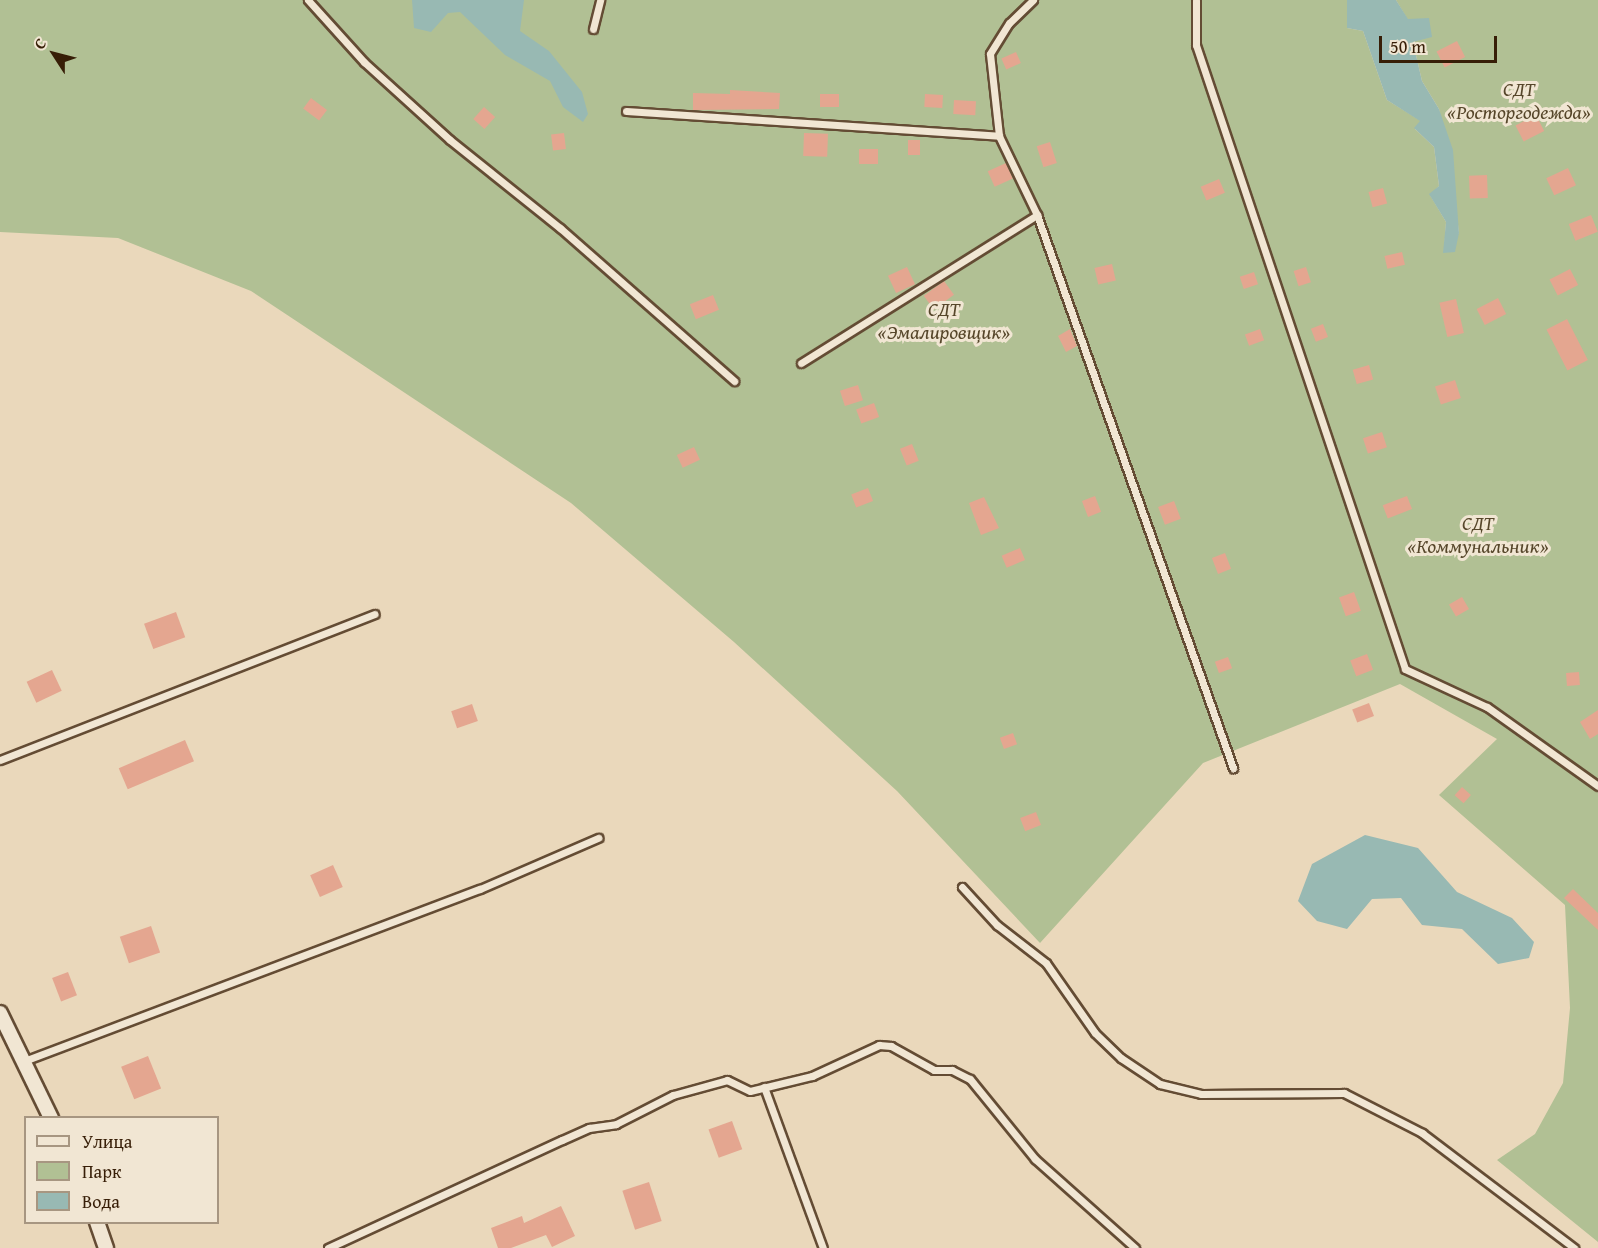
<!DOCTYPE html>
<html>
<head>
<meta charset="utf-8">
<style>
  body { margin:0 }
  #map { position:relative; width:1598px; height:1248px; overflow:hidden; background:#ead8bb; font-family:"Gentium Book Plus",serif }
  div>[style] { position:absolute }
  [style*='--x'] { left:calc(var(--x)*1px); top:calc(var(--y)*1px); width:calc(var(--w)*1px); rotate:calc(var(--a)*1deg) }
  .green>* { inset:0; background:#b1c094 }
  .water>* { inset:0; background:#98b9b3 }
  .building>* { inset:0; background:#e4a690; transform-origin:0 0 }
  .roads { filter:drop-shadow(2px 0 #644c34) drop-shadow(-2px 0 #644c34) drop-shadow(0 2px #644c34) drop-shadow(0 -2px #644c34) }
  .lane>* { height:7px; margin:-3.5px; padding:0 3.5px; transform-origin:3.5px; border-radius:3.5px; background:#f1e6d3 }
  .street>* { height:14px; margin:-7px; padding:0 7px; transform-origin:7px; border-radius:7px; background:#f1e6d3 }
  span { translate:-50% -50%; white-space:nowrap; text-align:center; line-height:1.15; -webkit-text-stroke:6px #f1e6d3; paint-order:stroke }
  .park-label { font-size:20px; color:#56462a; font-style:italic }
  .legend { position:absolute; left:24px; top:1116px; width:195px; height:108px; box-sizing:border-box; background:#f1e6d3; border:2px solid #a79681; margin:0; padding:8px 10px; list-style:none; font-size:18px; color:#371e07 }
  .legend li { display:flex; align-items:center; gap:12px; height:30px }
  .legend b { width:30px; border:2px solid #a79681 }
  .north { position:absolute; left:24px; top:24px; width:60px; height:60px; -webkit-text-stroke:4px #f1e6d3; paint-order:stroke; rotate:306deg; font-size:16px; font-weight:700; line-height:24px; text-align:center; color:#371e07 }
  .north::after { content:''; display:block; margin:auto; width:21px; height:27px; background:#371e07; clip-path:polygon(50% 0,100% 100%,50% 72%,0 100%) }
  .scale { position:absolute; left:1379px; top:36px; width:118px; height:27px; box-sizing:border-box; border:3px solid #371e07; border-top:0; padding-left:8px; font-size:18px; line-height:21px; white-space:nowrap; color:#371e07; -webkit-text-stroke:4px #f1e6d3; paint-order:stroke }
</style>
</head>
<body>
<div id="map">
  <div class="green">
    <i style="clip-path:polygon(0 0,1347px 0,1347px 28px,1363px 31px,1387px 100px,1421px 121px,1415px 129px,1434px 147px,1439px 186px,1430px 195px,1446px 222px,1444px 252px,1459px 233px,1455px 200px,1439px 109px,1422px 81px,1413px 42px,1429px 19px,1408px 20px,1396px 0,1598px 0,1598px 1242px,1497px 1160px,1535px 1134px,1563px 1083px,1570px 1008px,1565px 905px,1439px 795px,1497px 739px,1400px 684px,1203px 763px,1040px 943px,897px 791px,734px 642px,571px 503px,251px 291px,118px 238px,0 232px)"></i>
  </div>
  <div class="water">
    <i style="clip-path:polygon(412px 0,524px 0,520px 31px,549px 51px,582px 92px,588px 114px,583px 122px,563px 107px,550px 81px,505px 55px,460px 12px,448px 13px,431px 32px,414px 28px)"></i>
    <i style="clip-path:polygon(1347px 0,1396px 0,1408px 19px,1429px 18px,1432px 37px,1413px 42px,1422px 81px,1439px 109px,1453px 150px,1459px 233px,1455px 252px,1443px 253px,1446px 222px,1429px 194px,1439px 186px,1434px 147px,1414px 128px,1420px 121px,1387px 100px,1363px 31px,1347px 28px)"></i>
    <i style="clip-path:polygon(1365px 835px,1418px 848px,1457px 892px,1512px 918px,1534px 942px,1529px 958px,1498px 964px,1462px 929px,1422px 925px,1401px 898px,1372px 899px,1347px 929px,1317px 921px,1298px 901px,1312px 864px)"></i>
  </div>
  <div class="building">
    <i style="left:1457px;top:41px;width:18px;height:23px;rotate:63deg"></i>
    <i style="left:1016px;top:52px;width:12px;height:16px;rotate:66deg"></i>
    <i style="clip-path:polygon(730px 90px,780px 93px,779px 109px,693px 110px,693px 93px,730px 94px)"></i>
    <i style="left:820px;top:94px;width:19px;height:13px"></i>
    <i style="left:925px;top:94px;width:18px;height:13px;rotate:3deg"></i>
    <i style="left:311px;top:98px;width:20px;height:13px;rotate:37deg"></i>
    <i style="left:954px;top:100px;width:22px;height:14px;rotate:3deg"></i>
    <i style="left:484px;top:107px;width:15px;height:16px;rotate:42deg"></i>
    <i style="left:1536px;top:115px;width:18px;height:23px;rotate:63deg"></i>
    <i style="left:564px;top:133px;width:16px;height:13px;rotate:83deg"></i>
    <i style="left:804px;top:133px;width:24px;height:23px;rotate:2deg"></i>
    <i style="left:908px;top:140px;width:12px;height:15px"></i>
    <i style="left:1050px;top:142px;width:22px;height:14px;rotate:72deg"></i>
    <i style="left:859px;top:149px;width:19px;height:15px"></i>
    <i style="left:1006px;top:163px;width:17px;height:20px;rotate:66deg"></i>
    <i style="left:1568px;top:168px;width:19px;height:24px;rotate:65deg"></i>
    <i style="left:1487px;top:175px;width:23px;height:18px;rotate:88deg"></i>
    <i style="left:1219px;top:179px;width:15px;height:20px;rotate:67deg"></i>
    <i style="left:1383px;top:188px;width:16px;height:15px;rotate:75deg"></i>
    <i style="left:1591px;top:215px;width:18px;height:24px;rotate:68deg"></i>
    <i style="left:1402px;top:252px;width:13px;height:18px;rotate:77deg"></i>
    <i style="left:1112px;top:264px;width:17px;height:18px;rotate:77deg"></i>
    <i style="left:907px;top:267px;width:19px;height:21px;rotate:65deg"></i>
    <i style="left:1306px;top:267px;width:16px;height:13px;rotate:72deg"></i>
    <i style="left:1570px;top:269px;width:18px;height:23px;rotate:63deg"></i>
    <i style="left:1254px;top:272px;width:13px;height:15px;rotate:72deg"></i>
    <i style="left:944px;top:281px;width:17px;height:25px;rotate:54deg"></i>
    <i style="left:713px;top:295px;width:16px;height:25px;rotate:68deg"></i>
    <i style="left:1498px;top:298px;width:18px;height:24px;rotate:63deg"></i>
    <i style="left:1456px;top:299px;width:35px;height:17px;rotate:77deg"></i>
    <i style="left:1567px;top:319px;width:46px;height:23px;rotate:63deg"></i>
    <i style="left:1323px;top:324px;width:14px;height:13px;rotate:69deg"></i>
    <i style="clip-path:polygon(1070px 329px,1077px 346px,1066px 352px,1058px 336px)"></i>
    <i style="left:1260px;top:329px;width:12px;height:16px;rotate:70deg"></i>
    <i style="left:1369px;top:365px;width:15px;height:17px;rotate:74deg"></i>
    <i style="left:1455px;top:380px;width:19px;height:21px;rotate:72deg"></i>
    <i style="left:858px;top:385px;width:16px;height:19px;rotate:72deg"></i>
    <i style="left:874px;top:403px;width:15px;height:19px;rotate:70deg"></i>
    <i style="left:1382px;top:432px;width:16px;height:20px;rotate:72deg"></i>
    <i style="left:912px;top:444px;width:18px;height:13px;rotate:68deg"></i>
    <i style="left:694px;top:447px;width:14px;height:19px;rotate:65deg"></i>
    <i style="left:868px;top:488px;width:14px;height:18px;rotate:69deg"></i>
    <i style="left:1095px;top:496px;width:17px;height:14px;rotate:69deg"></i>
    <i style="left:1407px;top:496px;width:14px;height:26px;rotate:69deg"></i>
    <i style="clip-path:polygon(984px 497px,999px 528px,981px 535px,969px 503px)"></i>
    <i style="left:1174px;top:501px;width:19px;height:17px;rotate:69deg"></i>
    <i style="left:1020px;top:548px;width:13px;height:20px;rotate:67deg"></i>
    <i style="left:1225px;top:553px;width:17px;height:14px;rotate:69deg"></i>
    <i style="left:1354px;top:592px;width:20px;height:16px;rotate:70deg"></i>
    <i style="left:1462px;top:597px;width:14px;height:15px;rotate:60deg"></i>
    <i style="left:176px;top:612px;width:27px;height:34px;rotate:70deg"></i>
    <i style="left:1367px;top:654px;width:17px;height:18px;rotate:69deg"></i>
    <i style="left:1228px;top:657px;width:12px;height:14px;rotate:70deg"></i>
    <i style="left:52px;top:670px;width:23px;height:28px;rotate:65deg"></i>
    <i style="left:1579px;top:672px;width:13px;height:13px;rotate:86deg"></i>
    <i style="left:1369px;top:703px;width:14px;height:18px;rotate:69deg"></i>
    <i style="left:472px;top:704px;width:18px;height:22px;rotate:71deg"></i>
    <i style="clip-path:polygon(1598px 710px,1598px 734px,1590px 739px,1580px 722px)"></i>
    <i style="left:1013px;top:733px;width:12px;height:14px;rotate:70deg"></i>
    <i style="left:185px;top:740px;width:23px;height:72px;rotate:67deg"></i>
    <i style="left:1462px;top:787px;width:12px;height:11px;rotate:42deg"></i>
    <i style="left:1036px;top:812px;width:14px;height:17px;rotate:69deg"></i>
    <i style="left:333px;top:865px;width:24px;height:25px;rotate:66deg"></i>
    <i style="clip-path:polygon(1573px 889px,1598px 913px,1598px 930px,1564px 898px)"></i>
    <i style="left:151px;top:926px;width:28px;height:33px;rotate:71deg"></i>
    <i style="left:68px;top:972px;width:25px;height:17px;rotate:69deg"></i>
    <i style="left:148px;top:1056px;width:35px;height:29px;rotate:68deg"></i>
    <i style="left:732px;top:1121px;width:30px;height:25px;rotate:70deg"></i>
    <i style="left:649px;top:1182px;width:41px;height:28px;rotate:72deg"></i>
    <i style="clip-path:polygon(561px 1206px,575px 1236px,552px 1247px,546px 1235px,511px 1248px,498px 1248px,491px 1228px,522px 1216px,524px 1223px)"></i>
  </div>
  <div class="roads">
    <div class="lane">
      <i style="--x:308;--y:0;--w:84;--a:47.9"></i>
      <i style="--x:364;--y:62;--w:116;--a:42.2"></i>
      <i style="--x:450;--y:140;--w:141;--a:38.7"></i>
      <i style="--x:560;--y:228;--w:232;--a:41.3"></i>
      <i style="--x:1033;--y:0;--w:33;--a:136"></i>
      <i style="--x:1009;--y:23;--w:36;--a:122"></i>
      <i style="--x:990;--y:54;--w:82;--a:83.7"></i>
      <i style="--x:999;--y:136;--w:88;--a:64.3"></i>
      <i style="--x:1037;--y:215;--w:587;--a:70.48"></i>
      <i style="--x:1196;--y:0;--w:45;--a:90"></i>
      <i style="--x:1196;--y:45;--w:658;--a:71.48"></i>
      <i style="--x:1405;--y:669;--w:90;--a:24.9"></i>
      <i style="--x:1487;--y:707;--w:136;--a:35.4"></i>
      <i style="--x:593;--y:29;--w:30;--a:-76"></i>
      <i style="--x:626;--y:111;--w:374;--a:3.8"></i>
      <i style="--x:801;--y:363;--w:279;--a:-32.1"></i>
      <i style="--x:0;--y:760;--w:402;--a:-21.3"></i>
      <i style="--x:962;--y:887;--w:52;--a:47.4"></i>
      <i style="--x:997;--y:925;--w:62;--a:37.8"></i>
      <i style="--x:1046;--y:963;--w:85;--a:55"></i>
      <i style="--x:1095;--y:1033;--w:36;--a:44"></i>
      <i style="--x:1121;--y:1058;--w:47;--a:33.7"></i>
      <i style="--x:1160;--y:1084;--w:42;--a:13.7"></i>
      <i style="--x:1201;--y:1094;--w:143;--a:-0.4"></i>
      <i style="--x:1344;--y:1093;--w:88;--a:27.1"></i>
      <i style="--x:1422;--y:1133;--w:191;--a:37.1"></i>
      <i style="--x:24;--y:1061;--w:487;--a:-20.7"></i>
      <i style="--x:480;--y:889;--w:129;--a:-23.4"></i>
      <i style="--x:764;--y:1087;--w:171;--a:69.9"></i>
      <i style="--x:328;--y:1248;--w:258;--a:-24.8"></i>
      <i style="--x:562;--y:1140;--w:30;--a:-24"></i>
      <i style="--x:589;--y:1128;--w:27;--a:-8"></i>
      <i style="--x:616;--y:1124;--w:64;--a:-27"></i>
      <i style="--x:673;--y:1095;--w:56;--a:-15.5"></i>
      <i style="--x:727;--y:1080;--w:25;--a:26"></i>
      <i style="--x:750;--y:1091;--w:64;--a:-13.6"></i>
      <i style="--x:812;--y:1076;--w:74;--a:-24.8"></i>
      <i style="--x:879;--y:1045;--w:12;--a:5"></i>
      <i style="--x:891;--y:1046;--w:49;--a:29.2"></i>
      <i style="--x:934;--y:1070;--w:18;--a:0"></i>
      <i style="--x:952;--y:1070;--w:20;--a:27"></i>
      <i style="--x:970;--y:1079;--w:103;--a:50.9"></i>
      <i style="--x:1035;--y:1159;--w:134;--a:41.7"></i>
    </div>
    <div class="street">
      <i style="--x:0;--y:1013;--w:117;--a:64.1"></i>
      <i style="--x:97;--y:1222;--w:28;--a:71"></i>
    </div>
  </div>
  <div class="park-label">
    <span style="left:1519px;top:100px">СДТ<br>«Росторгодежда»</span>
    <span style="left:944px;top:320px">СДТ<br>«Эмалировщик»</span>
    <span style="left:1478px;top:534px">СДТ<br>«Коммунальник»</span>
  </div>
  <ul class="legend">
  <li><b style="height:8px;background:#f1e6d3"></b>Улица</li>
  <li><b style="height:16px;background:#b1c094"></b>Парк</li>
  <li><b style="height:16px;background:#98b9b3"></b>Вода</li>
  </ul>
  <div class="north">С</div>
  <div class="scale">50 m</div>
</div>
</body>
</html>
